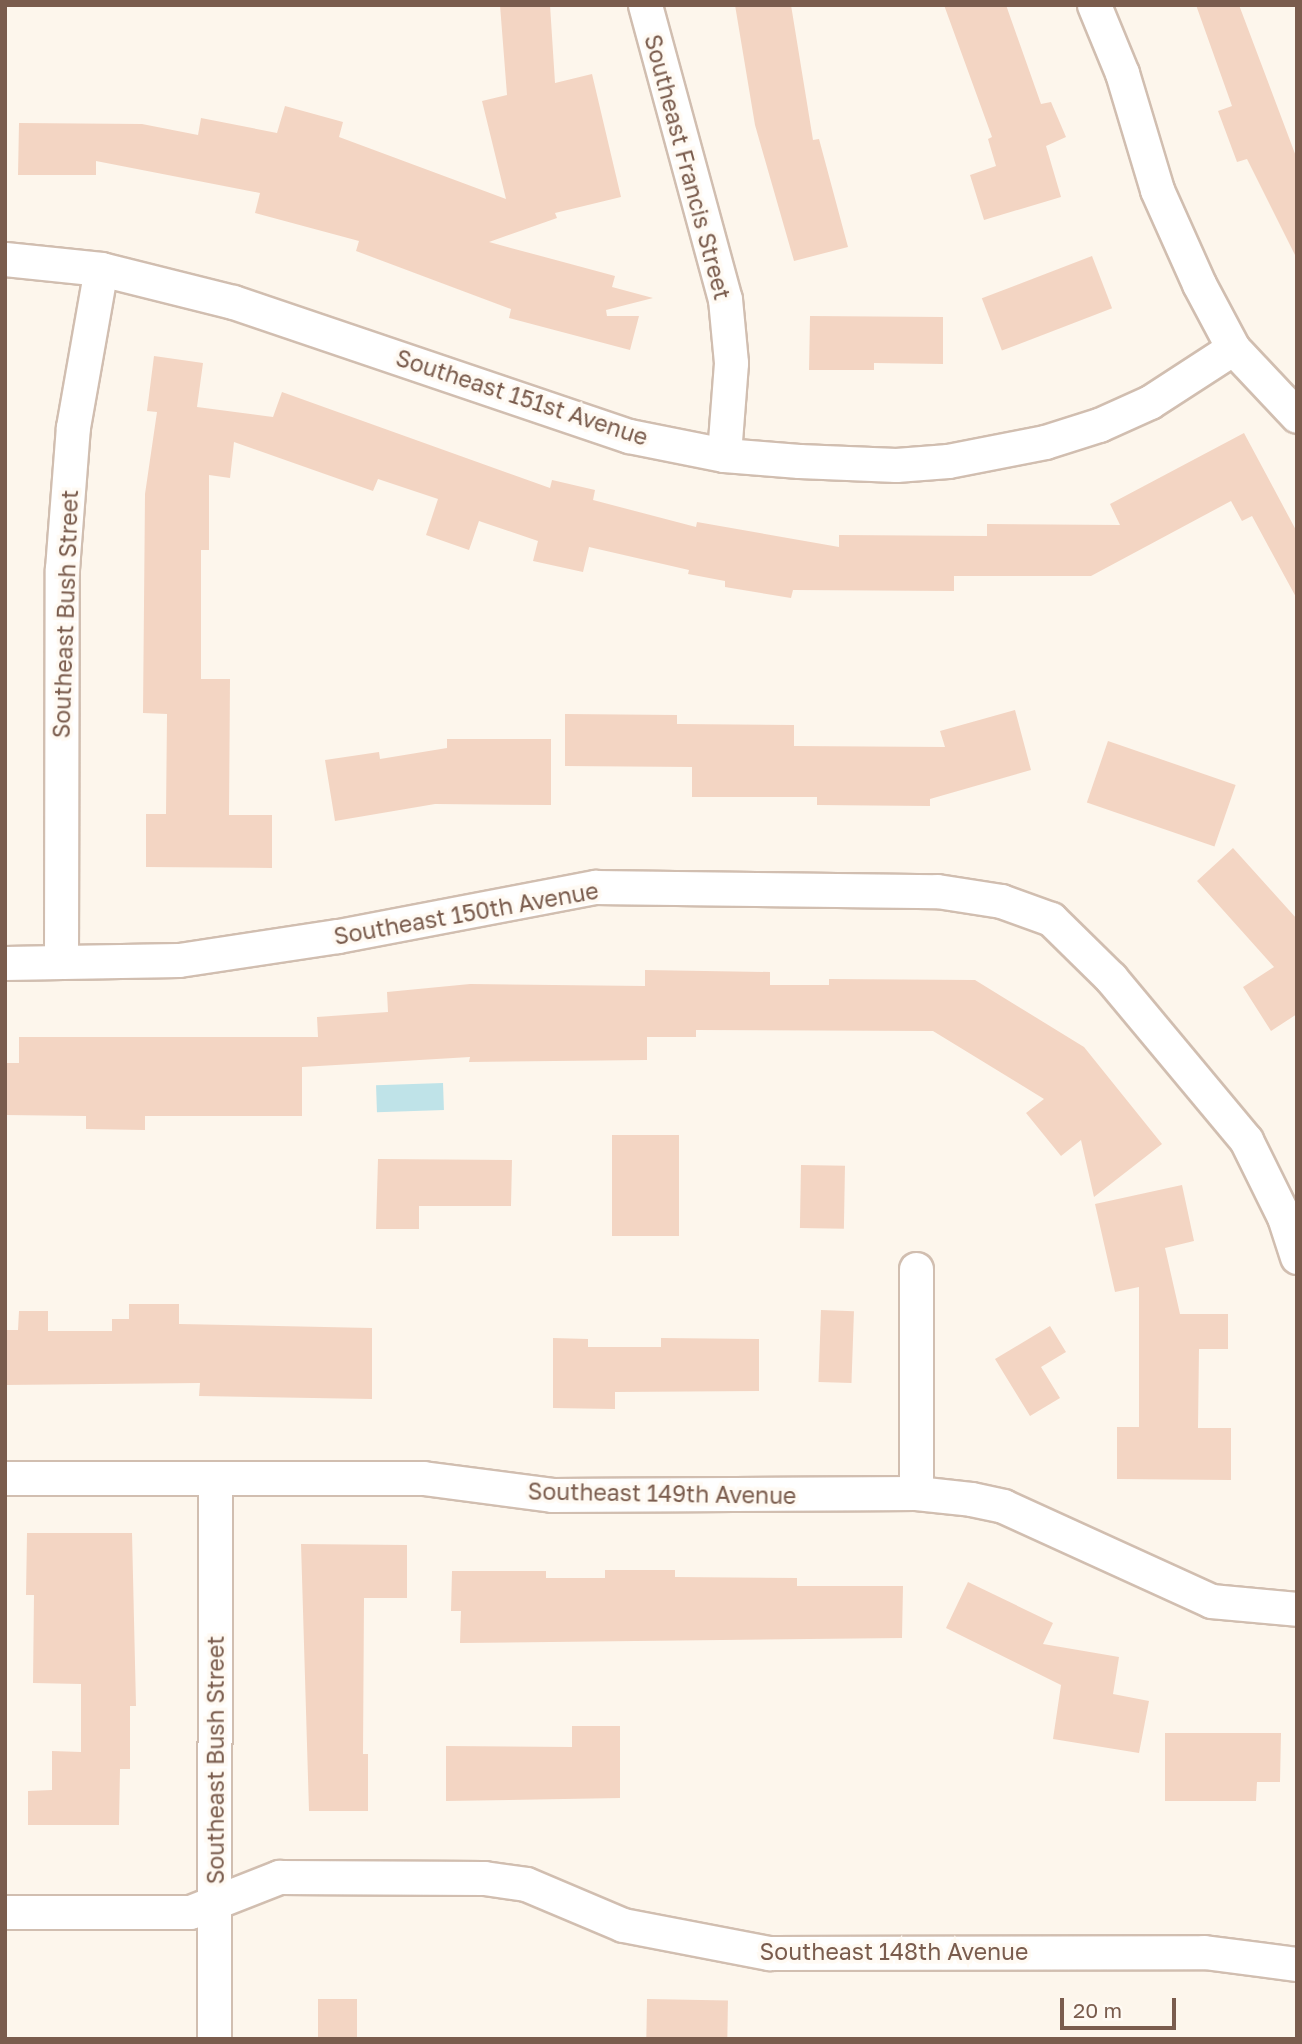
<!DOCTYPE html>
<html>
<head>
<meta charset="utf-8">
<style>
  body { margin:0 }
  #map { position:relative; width:1302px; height:2044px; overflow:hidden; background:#fdf6ec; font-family:"Golos Text",sans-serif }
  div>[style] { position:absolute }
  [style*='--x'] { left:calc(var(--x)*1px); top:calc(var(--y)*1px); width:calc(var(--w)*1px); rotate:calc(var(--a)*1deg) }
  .water>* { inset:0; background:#bfe3e8; transform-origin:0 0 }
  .building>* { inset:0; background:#f3d5c3; transform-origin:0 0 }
  .roads { filter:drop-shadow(2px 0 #d1beb0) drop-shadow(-2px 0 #d1beb0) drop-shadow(0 2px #d1beb0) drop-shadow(0 -2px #d1beb0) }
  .street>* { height:33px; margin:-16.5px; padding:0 16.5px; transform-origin:16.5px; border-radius:16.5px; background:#fff }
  span { translate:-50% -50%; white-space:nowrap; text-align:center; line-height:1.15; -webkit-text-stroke:7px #fffaf3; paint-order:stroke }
  .street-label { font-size:23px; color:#7a5c4d }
  .frame { position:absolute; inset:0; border:7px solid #7a5c4d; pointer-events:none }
  .scale { position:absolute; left:1060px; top:1998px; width:116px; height:32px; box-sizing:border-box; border:4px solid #7a5c4d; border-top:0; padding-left:9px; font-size:21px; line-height:24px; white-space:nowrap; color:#7a5c4d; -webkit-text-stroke:5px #fffaf3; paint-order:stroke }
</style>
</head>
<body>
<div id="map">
  <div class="water">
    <i style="left:443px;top:1083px;width:27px;height:67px;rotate:88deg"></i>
  </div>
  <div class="building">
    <i style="clip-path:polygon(500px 5px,550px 5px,555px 83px,592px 74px,621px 197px,555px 213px,557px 218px,489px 242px,615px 276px,612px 287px,653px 298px,606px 310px,607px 316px,639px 316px,630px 350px,509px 318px,511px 309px,356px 251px,359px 241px,255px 213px,260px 193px,96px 161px,96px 175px,18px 175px,19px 123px,142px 124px,198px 135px,201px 118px,277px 133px,285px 106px,343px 122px,339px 137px,506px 199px,482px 101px,507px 95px)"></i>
    <i style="clip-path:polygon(735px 5px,791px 5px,813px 140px,819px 139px,848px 247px,794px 261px,755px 125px)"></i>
    <i style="clip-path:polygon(944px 5px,1006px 5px,1041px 104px,1051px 102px,1066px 137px,1046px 146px,1061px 197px,984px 220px,970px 175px,996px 166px,988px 139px,992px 137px)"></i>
    <i style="clip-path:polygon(1196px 5px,1239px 5px,1297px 159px,1297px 259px,1247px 159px,1237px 162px,1218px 111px,1232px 106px)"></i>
    <i style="left:1092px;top:256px;width:56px;height:118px;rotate:69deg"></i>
    <i style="clip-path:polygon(810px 316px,943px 317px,943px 364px,874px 363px,874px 370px,809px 370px)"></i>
    <i style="clip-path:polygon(154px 356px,203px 363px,197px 407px,273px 417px,282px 392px,550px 488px,552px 480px,595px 490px,593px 500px,696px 527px,697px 522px,839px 547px,839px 535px,987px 536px,987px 524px,1120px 525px,1110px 504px,1244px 433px,1297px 532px,1297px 599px,1252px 516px,1242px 521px,1231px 501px,1091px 576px,954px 576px,954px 591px,793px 590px,791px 598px,725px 587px,725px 581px,688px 574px,689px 570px,589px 547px,583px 572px,533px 561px,538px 541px,479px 521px,469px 550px,426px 535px,438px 499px,378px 479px,373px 491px,234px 442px,230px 478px,209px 475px,209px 550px,201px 550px,201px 679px,230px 679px,229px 815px,272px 815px,272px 868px,146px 867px,146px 814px,166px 814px,167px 714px,143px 713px,145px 494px,157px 412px,147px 411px)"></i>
    <i style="clip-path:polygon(1015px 710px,1031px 770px,930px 799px,930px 806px,817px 805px,817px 797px,692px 797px,692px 767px,565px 766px,565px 714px,677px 715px,677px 724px,794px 725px,794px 746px,945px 747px,940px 731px)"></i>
    <i style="clip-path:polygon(447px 739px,551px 739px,551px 805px,435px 804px,335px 821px,325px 760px,379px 752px,380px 759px,447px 748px)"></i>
    <i style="left:1108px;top:741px;width:135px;height:65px;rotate:19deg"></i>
    <i style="clip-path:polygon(1233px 848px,1297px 919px,1297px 1014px,1271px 1031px,1243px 987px,1274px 967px,1197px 881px)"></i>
    <i style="clip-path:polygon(645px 970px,770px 972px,770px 985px,829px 985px,829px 979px,975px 980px,1084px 1047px,1162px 1144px,1094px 1197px,1081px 1140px,1061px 1156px,1026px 1113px,1044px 1099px,933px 1031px,696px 1030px,696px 1037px,647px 1037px,647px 1060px,469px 1062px,470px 1057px,302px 1067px,302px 1116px,145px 1116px,145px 1130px,86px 1129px,86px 1116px,5px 1115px,5px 1063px,19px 1063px,19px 1037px,318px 1037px,317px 1017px,388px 1012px,387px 992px,470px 984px,645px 986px)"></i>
    <i style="left:612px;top:1135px;width:67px;height:101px"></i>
    <i style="clip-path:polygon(378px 1159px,512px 1160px,511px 1206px,419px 1206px,419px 1229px,376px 1229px)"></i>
    <i style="left:801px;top:1165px;width:44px;height:63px;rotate:1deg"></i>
    <i style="clip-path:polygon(1182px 1185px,1194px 1241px,1165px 1248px,1180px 1314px,1228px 1314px,1228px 1349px,1199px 1349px,1198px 1428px,1231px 1428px,1231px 1480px,1117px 1479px,1117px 1427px,1139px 1427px,1139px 1287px,1115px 1292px,1095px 1204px)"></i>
    <i style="clip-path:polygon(129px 1304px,179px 1304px,179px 1324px,372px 1328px,372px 1399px,199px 1396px,200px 1383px,5px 1385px,5px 1330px,18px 1330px,19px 1311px,48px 1311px,48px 1331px,112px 1331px,112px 1319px,129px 1319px)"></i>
    <i style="left:821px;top:1310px;width:33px;height:72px;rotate:2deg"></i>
    <i style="clip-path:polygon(1050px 1326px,1066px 1352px,1041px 1367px,1060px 1398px,1030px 1416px,995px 1359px)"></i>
    <i style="clip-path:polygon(553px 1338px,588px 1339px,588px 1347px,661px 1347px,661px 1338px,759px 1339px,759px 1391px,615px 1392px,615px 1409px,553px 1408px)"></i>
    <i style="clip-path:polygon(27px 1533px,132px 1533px,136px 1706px,130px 1706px,130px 1769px,120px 1769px,119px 1825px,28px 1825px,28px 1791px,52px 1790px,52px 1751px,81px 1752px,81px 1684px,33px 1683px,34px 1595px,26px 1595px)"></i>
    <i style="clip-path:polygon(301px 1544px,407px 1545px,407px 1598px,364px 1598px,363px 1754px,368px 1754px,368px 1811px,309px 1811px)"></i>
    <i style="clip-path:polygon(605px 1570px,675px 1570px,675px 1577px,797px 1578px,797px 1586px,903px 1586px,902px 1638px,460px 1643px,461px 1611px,451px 1611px,452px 1571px,546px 1571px,546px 1578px,605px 1578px)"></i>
    <i style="clip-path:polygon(968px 1582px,1053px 1623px,1043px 1644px,1119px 1657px,1113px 1694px,1149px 1701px,1139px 1753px,1053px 1739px,1061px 1685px,946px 1628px)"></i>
    <i style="clip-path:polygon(572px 1726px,620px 1726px,620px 1798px,446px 1801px,446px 1746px,572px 1747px)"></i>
    <i style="clip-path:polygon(1165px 1733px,1281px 1733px,1280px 1782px,1257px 1782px,1256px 1801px,1165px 1801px)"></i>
    <i style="left:318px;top:1999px;width:39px;height:40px"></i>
    <i style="left:647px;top:1999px;width:81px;height:40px;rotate:1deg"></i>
  </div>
  <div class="roads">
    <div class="street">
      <i style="--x:645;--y:5;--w:305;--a:74.8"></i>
      <i style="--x:725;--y:299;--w:64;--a:84.6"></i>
      <i style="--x:731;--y:363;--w:92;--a:94.4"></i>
      <i style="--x:1094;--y:5;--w:74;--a:67.6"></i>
      <i style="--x:1122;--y:73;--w:122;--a:73.3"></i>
      <i style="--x:1157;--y:190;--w:103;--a:65.9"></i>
      <i style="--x:1199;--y:284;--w:72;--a:62"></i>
      <i style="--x:1233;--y:348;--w:93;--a:46.7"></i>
      <i style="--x:5;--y:259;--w:97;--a:5.9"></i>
      <i style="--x:101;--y:269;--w:136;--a:14"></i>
      <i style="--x:233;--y:302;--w:418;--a:18.7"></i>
      <i style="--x:629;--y:436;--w:97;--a:11.3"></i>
      <i style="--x:724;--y:455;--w:75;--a:4.6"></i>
      <i style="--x:799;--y:461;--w:97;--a:2.4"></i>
      <i style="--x:896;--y:465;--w:52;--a:-4.4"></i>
      <i style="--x:948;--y:461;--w:99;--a:-11.1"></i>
      <i style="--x:1045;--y:442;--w:57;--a:-17.5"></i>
      <i style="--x:1099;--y:425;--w:56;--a:-24.3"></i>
      <i style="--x:1150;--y:402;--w:99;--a:-33"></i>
      <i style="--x:61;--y:962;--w:393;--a:-89.9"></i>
      <i style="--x:62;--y:569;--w:142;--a:-85.6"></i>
      <i style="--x:73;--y:427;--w:160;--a:-80"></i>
      <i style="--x:5;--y:963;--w:174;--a:-1"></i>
      <i style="--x:179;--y:960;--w:161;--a:-8.6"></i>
      <i style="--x:338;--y:936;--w:262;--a:-10.8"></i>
      <i style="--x:595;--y:887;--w:342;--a:0.7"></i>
      <i style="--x:937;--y:891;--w:65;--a:8.9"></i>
      <i style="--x:1001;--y:901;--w:53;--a:19.8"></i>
      <i style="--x:1051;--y:919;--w:84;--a:44.5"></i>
      <i style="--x:1111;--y:978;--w:211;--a:50.2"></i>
      <i style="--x:1246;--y:1140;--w:86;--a:63.7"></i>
      <i style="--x:1284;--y:1217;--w:42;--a:72"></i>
      <i style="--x:916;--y:1269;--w:224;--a:90"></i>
      <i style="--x:5;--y:1478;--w:418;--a:0"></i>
      <i style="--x:423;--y:1478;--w:130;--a:7.5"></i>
      <i style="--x:552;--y:1495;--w:364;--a:-0.3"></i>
      <i style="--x:916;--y:1493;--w:55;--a:6.2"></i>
      <i style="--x:971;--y:1499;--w:33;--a:12"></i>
      <i style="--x:1003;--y:1506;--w:229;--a:24.5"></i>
      <i style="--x:1211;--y:1601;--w:86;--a:5.3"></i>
      <i style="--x:5;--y:1912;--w:185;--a:0"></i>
      <i style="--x:190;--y:1912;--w:96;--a:-21.5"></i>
      <i style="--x:279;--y:1877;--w:205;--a:0.3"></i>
      <i style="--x:484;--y:1878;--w:42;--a:8.1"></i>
      <i style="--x:526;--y:1884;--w:105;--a:22.9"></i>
      <i style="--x:623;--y:1925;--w:149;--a:10.9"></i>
      <i style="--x:769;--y:1953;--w:435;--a:-0.1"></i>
      <i style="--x:1204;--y:1952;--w:94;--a:7.4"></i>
      <i style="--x:214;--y:2039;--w:559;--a:-89.9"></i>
    </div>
  </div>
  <div class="street-label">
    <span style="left:688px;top:167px;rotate:75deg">Southeast Francis Street</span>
    <span style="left:522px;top:397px;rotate:18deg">Southeast 151st Avenue</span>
    <span style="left:65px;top:614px;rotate:-88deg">Southeast Bush Street</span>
    <span style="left:466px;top:913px;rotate:-10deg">Southeast 150th Avenue</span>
    <span style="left:662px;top:1493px;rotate:1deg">Southeast 149th Avenue</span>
    <span style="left:215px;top:1760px;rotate:-90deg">Southeast Bush Street</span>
    <span style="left:894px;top:1951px">Southeast 148th Avenue</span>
  </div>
  <div class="frame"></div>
  <div class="scale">20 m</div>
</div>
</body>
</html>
